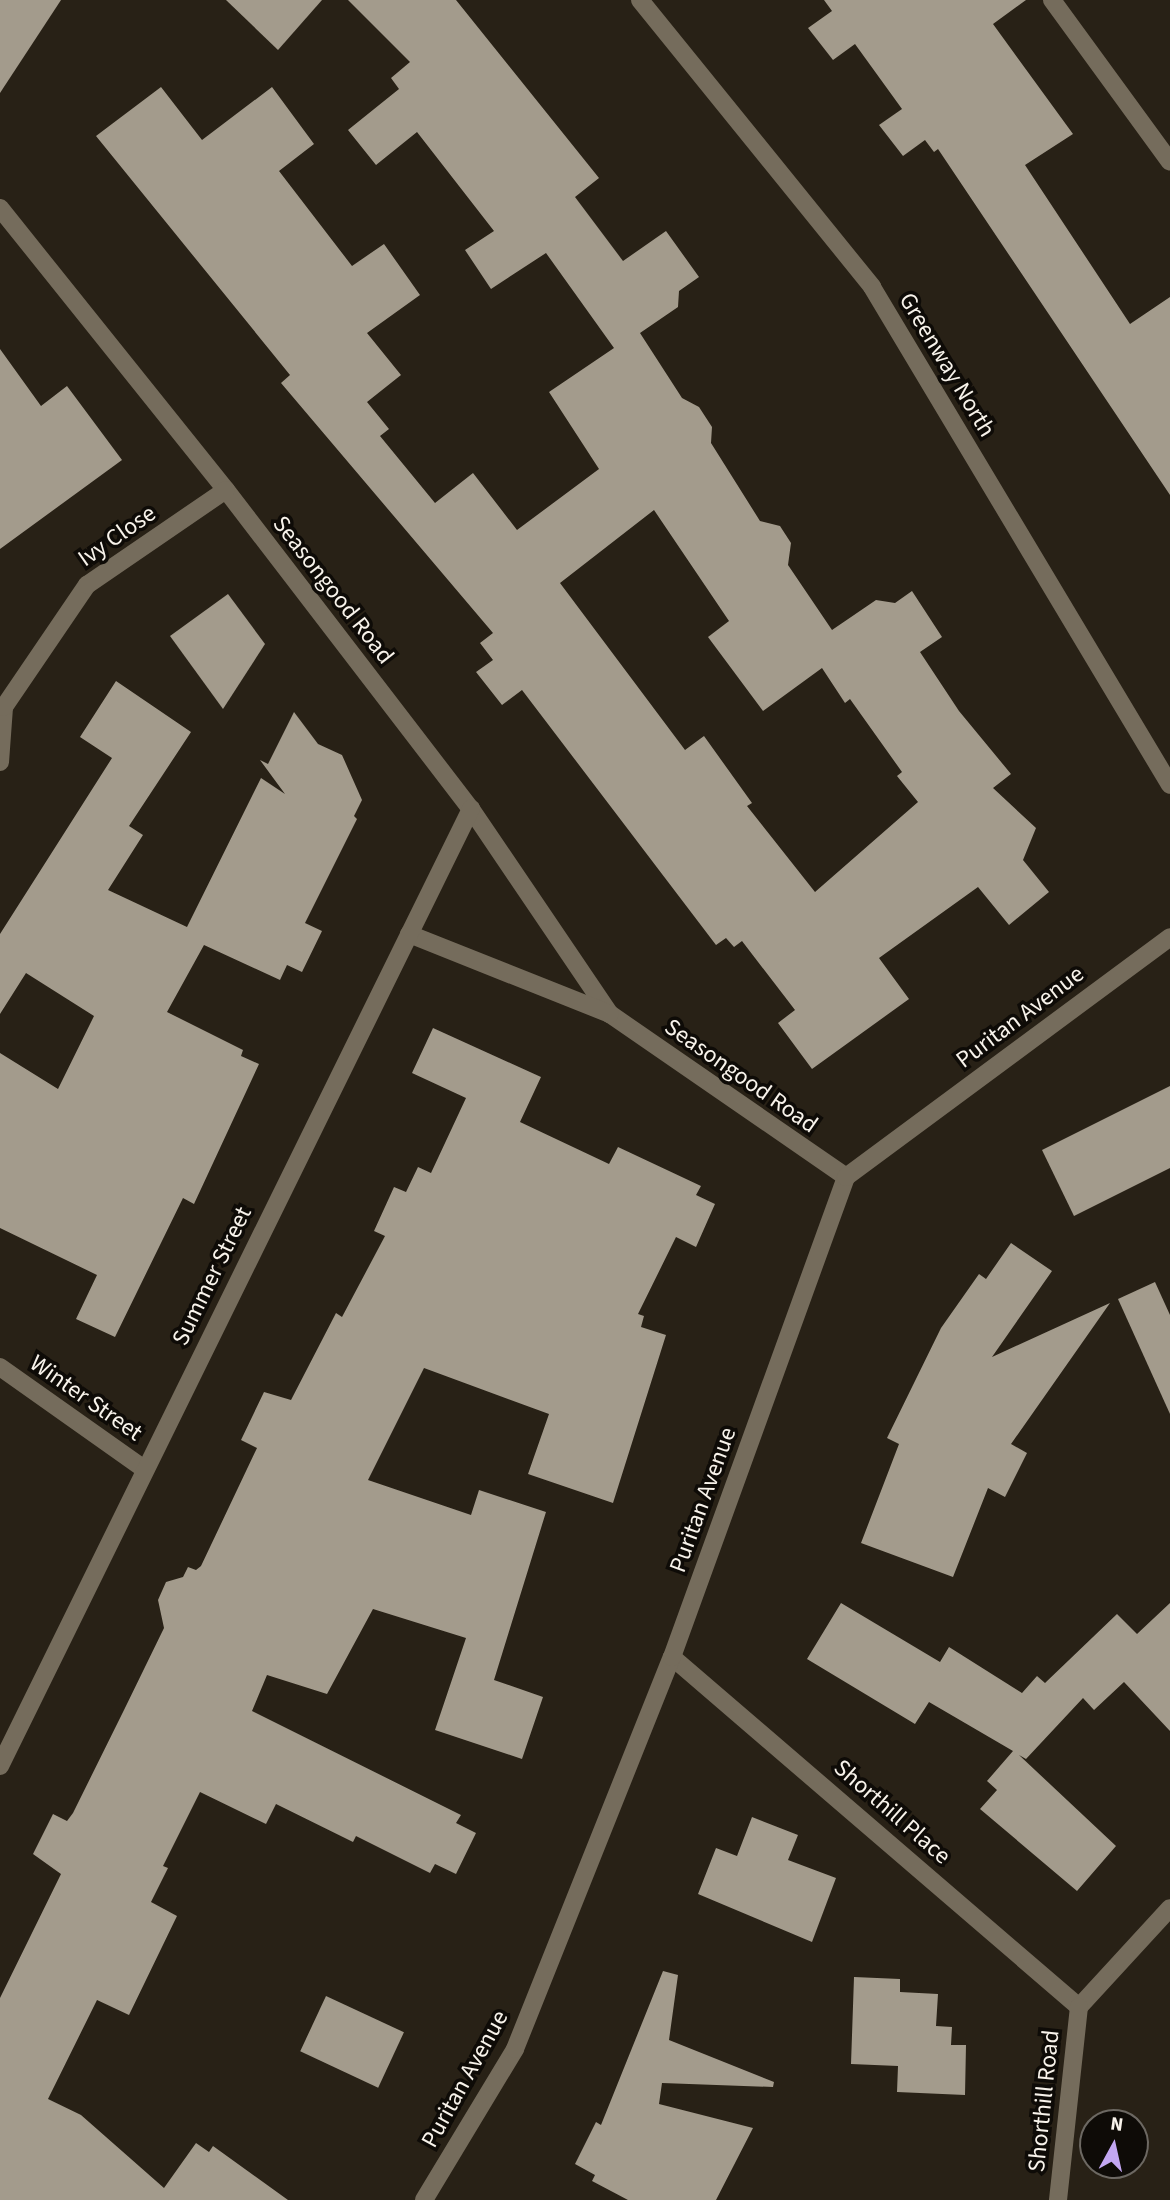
<!DOCTYPE html>
<html>
<head>
<meta charset="utf-8">
<style>
  body { margin:0 }
  #map { position:relative; width:1170px; height:2200px; overflow:hidden; background:#282116; font-family:"Source Sans 3",sans-serif }
  div>[style] { position:absolute }
  [style*='--x'] { left:calc(var(--x)*1px); top:calc(var(--y)*1px); width:calc(var(--w)*1px); rotate:calc(var(--a)*1deg) }
  .building>* { inset:0; background:#a39b8c; transform-origin:0 0 }
  .lane>* { height:18px; margin:-9px; padding:0 9px; transform-origin:9px; border-radius:9px; background:#756c5c }
  .street>* { height:18px; margin:-9px; padding:0 9px; transform-origin:9px; border-radius:9px; background:#756c5c }
  span { translate:-50% -50%; white-space:nowrap; text-align:center; line-height:1.15; -webkit-text-stroke:7px #0e0b07; paint-order:stroke }
  .street-label { font-size:24px; color:#f8f3eb }
  .north { position:absolute; left:1079px; top:2109px; width:70px; height:70px; box-sizing:border-box; background:#0e0b07; border:2px solid #6c6862; border-radius:50%; rotate:8deg; font-size:19px; font-weight:700; line-height:28px; text-align:center; color:#f8f3eb }
  .north::after { content:''; display:block; margin:auto; width:24px; height:32px; background:#c3a7f2; clip-path:polygon(50% 0,100% 100%,50% 72%,0 100%) }
</style>
</head>
<body>
<div id="map">
  <div class="building">
    <i style="clip-path:polygon(0 0,61px 0,0 93px)"></i>
    <i style="clip-path:polygon(226px 0,322px 0,278px 50px)"></i>
    <i style="clip-path:polygon(evenodd,348px 0,456px 0,599px 178px,575px 197px,623px 261px,666px 231px,699px 277px,679px 291px,678px 307px,640px 333px,682px 398px,699px 407px,712px 427px,711px 443px,760px 521px,780px 526px,791px 543px,788px 565px,832px 630px,876px 600px,895px 603px,912px 591px,942px 637px,920px 652px,959px 711px,1011px 774px,993px 788px,1036px 828px,1023px 860px,1049px 892px,1009px 925px,978px 887px,879px 958px,909px 999px,812px 1069px,778px 1023px,795px 1010px,742px 941px,734px 947px,726px 938px,716px 945px,522px 690px,502px 705px,476px 672px,493px 660px,480px 643px,493px 633px,281px 383px,290px 375px,96px 136px,161px 87px,202px 140px,272px 87px,314px 144px,279px 171px,352px 266px,384px 244px,420px 295px,367px 333px,401px 375px,367px 402px,389px 429px,380px 436px,435px 503px,473px 473px,517px 530px,599px 469px,549px 392px,614px 348px,546px 253px,491px 289px,465px 250px,494px 231px,417px 132px,376px 165px,348px 130px,399px 89px,391px 78px,410px 62px,348px 0,654px 510px,729px 621px,708px 637px,763px 711px,822px 668px,845px 703px,850px 699px,902px 772px,897px 776px,918px 802px,815px 892px,747px 806px,752px 803px,704px 736px,685px 750px,560px 583px,654px 510px)"></i>
    <i style="clip-path:polygon(824px 0,1026px 0,993px 24px,1073px 134px,1025px 165px,1130px 324px,1170px 297px,1170px 495px,938px 149px,934px 152px,925px 140px,903px 156px,879px 125px,902px 109px,855px 44px,833px 60px,808px 28px,832px 11px)"></i>
    <i style="clip-path:polygon(0 349px,41px 406px,67px 386px,122px 460px,0 549px)"></i>
    <i style="clip-path:polygon(228px 594px,265px 644px,223px 709px,170px 636px)"></i>
    <i style="clip-path:polygon(116px 681px,191px 732px,129px 826px,143px 835px,108px 890px,187px 927px,261px 778px,285px 794px,260px 760px,268px 764px,294px 712px,318px 744px,342px 755px,362px 800px,354px 816px,357px 819px,305px 923px,322px 931px,302px 972px,287px 965px,280px 980px,204px 945px,167px 1012px,243px 1050px,241px 1056px,259px 1064px,194px 1204px,183px 1198px,115px 1337px,76px 1319px,97px 1275px,0 1228px,0 1053px,58px 1089px,94px 1016px,26px 973px,0 1014px,0 934px,112px 758px,80px 737px)"></i>
    <i style="clip-path:polygon(433px 1028px,541px 1077px,520px 1122px,609px 1164px,618px 1147px,701px 1186px,696px 1195px,715px 1204px,696px 1247px,676px 1237px,638px 1314px,644px 1316px,641px 1327px,666px 1335px,613px 1503px,528px 1474px,549px 1414px,424px 1368px,368px 1480px,471px 1515px,479px 1490px,546px 1512px,494px 1680px,543px 1697px,522px 1759px,435px 1730px,466px 1638px,373px 1609px,327px 1694px,267px 1675px,252px 1711px,461px 1815px,456px 1823px,476px 1833px,456px 1874px,435px 1864px,430px 1873px,356px 1836px,353px 1842px,276px 1804px,266px 1824px,200px 1792px,163px 1866px,168px 1868px,151px 1902px,177px 1916px,129px 2015px,97px 2000px,48px 2099px,81px 2115px,164px 2188px,196px 2143px,209px 2152px,213px 2146px,288px 2200px,0 2200px,0 1998px,61px 1874px,33px 1854px,53px 1814px,67px 1821px,73px 1813px,124px 1710px,164px 1628px,158px 1600px,166px 1582px,183px 1577px,188px 1567px,196px 1570px,201px 1566px,257px 1448px,241px 1440px,264px 1392px,291px 1400px,336px 1313px,342px 1317px,385px 1236px,374px 1231px,394px 1187px,406px 1192px,418px 1167px,431px 1173px,466px 1098px,412px 1073px)"></i>
    <i style="clip-path:polygon(1170px 1086px,1170px 1168px,1074px 1216px,1042px 1150px)"></i>
    <i style="clip-path:polygon(1011px 1243px,1052px 1271px,992px 1357px,1110px 1303px,1011px 1444px,1027px 1453px,1005px 1497px,988px 1488px,953px 1577px,861px 1543px,899px 1444px,887px 1438px,941px 1328px,979px 1274px,986px 1279px)"></i>
    <i style="clip-path:polygon(1155px 1282px,1170px 1315px,1170px 1414px,1118px 1299px)"></i>
    <i style="clip-path:polygon(841px 1603px,940px 1662px,949px 1647px,1022px 1693px,1037px 1676px,1045px 1683px,1117px 1614px,1137px 1634px,1170px 1603px,1170px 1731px,1124px 1682px,1094px 1710px,1083px 1698px,1026px 1759px,1019px 1755px,1116px 1846px,1077px 1891px,980px 1809px,997px 1790px,987px 1781px,1013px 1751px,929px 1702px,915px 1724px,807px 1659px)"></i>
    <i style="clip-path:polygon(752px 1817px,798px 1835px,788px 1860px,836px 1878px,812px 1942px,698px 1894px,716px 1848px,737px 1856px)"></i>
    <i style="clip-path:polygon(663px 1971px,678px 1975px,669px 2040px,774px 2082px,773px 2087px,662px 2083px,659px 2104px,753px 2128px,716px 2200px,628px 2200px,592px 2181px,595px 2175px,575px 2164px,596px 2122px,601px 2125px)"></i>
    <i style="clip-path:polygon(854px 1977px,900px 1979px,900px 1992px,938px 1994px,936px 2026px,952px 2027px,951px 2045px,966px 2045px,965px 2095px,897px 2092px,898px 2066px,851px 2064px)"></i>
    <i style="left:326px;top:1996px;width:86px;height:61px;rotate:25deg"></i>
  </div>
  <div class="lane">
    <i style="--x:1052;--y:0;--w:200;--a:53.9"></i>
  </div>
  <div class="street">
    <i style="--x:640;--y:0;--w:369;--a:51"></i>
    <i style="--x:872;--y:287;--w:580;--a:59.1"></i>
    <i style="--x:0;--y:208;--w:361;--a:51.3"></i>
    <i style="--x:226;--y:490;--w:402;--a:52.5"></i>
    <i style="--x:471;--y:809;--w:248;--a:55.9"></i>
    <i style="--x:610;--y:1014;--w:287;--a:34.6"></i>
    <i style="--x:0;--y:762;--w:55;--a:-85.8"></i>
    <i style="--x:4;--y:707;--w:148;--a:-55.8"></i>
    <i style="--x:87;--y:585;--w:168;--a:-34.4"></i>
    <i style="--x:409;--y:934;--w:216;--a:21.7"></i>
    <i style="--x:0;--y:1367;--w:176;--a:35.3"></i>
    <i style="--x:672;--y:1657;--w:537;--a:40.69"></i>
    <i style="--x:0;--y:1766;--w:1067;--a:-63.8"></i>
    <i style="--x:1079;--y:2007;--w:134;--a:-47.4"></i>
    <i style="--x:424;--y:2200;--w:176;--a:-58.9"></i>
    <i style="--x:515;--y:2049;--w:422;--a:-68.2"></i>
    <i style="--x:672;--y:1657;--w:511;--a:-70.07"></i>
    <i style="--x:846;--y:1177;--w:403;--a:-36.5"></i>
    <i style="--x:1058;--y:2200;--w:194;--a:-83.8"></i>
  </div>
  <div class="street-label">
    <span style="left:947px;top:365px;rotate:59deg">Greenway North</span>
    <span style="left:117px;top:536px;rotate:-35deg">Ivy Close</span>
    <span style="left:333px;top:590px;rotate:52deg">Seasongood Road</span>
    <span style="left:1020px;top:1017px;rotate:-37deg">Puritan Avenue</span>
    <span style="left:741px;top:1076px;rotate:35deg">Seasongood Road</span>
    <span style="left:212px;top:1276px;rotate:-64deg">Summer Street</span>
    <span style="left:86px;top:1398px;rotate:35deg">Winter Street</span>
    <span style="left:703px;top:1500px;rotate:-70deg">Puritan Avenue</span>
    <span style="left:892px;top:1812px;rotate:41deg">Shorthill Place</span>
    <span style="left:465px;top:2079px;rotate:-61deg">Puritan Avenue</span>
    <span style="left:1044px;top:2101px;rotate:-84deg">Shorthill Road</span>
  </div>
  <div class="north">N</div>
</div>
</body>
</html>
